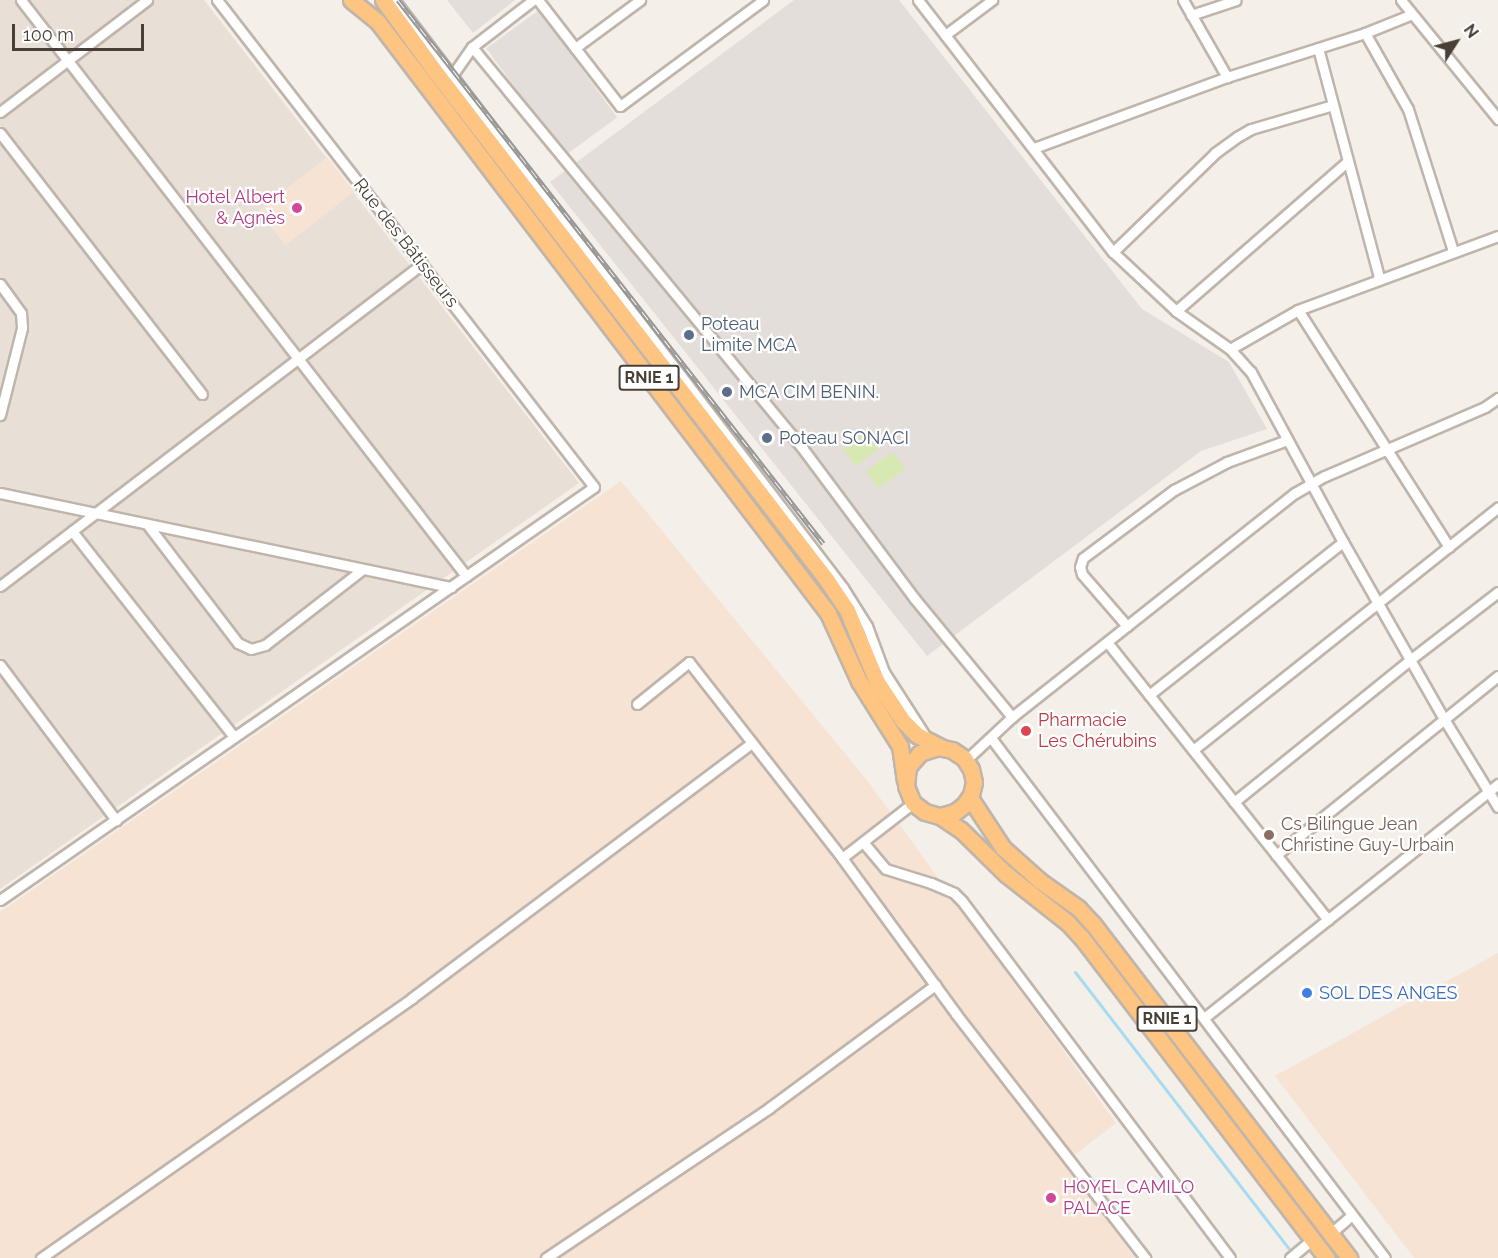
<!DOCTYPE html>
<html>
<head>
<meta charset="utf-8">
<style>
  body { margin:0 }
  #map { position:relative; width:1498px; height:1258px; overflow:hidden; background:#f4efe9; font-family:Raleway,sans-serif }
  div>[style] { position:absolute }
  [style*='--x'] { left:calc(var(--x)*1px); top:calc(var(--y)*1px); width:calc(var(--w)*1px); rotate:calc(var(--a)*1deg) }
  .residential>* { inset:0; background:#e8e0d7 }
  .commercial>* { inset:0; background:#f6e3d4; transform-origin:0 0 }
  .industrial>* { inset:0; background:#e4deda; transform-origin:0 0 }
  .green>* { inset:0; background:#d7e8b2; transform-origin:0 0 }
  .stream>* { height:3px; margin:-1.5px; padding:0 1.5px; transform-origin:1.5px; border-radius:1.5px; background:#a6dcf0 }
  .roads { filter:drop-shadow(2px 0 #c0b5ab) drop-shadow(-2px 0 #c0b5ab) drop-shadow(0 2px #c0b5ab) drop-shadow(0 -2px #c0b5ab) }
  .minor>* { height:9px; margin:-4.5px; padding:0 4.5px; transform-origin:4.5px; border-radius:4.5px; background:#fff }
  .trunk>* { height:15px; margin:-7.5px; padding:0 7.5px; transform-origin:7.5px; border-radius:7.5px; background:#fdc482 }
  .rail>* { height:5px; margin-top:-2.5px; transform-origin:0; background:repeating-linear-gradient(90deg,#fff 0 9px,#979797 0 18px); box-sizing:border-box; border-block:2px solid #979797 }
  .dots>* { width:16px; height:16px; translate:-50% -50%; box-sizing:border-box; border:3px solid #fff; border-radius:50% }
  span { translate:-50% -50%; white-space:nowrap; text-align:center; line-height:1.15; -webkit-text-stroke:4.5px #fff; paint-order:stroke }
  .shield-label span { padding:2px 4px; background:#fff; border:2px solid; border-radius:4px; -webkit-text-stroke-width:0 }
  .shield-label { font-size:16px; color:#483f37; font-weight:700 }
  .hotel-label { font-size:18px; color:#b23c85 }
  .right { translate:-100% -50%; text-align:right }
  .left { translate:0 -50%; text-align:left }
  .street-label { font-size:18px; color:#483f37 }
  .service-label { font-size:18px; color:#4e5e75 }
  .health-label { font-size:18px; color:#be3a42 }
  .education-label { font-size:18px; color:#785e54 }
  .shop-label { font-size:18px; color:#366cbe }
  .north { position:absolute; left:1426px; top:12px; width:60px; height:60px; -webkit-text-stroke:4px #fff; paint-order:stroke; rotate:54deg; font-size:16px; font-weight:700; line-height:24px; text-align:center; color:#483f37 }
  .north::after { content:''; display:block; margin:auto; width:21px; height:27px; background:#483f37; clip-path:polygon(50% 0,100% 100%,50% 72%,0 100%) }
  .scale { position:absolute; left:12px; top:24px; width:132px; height:27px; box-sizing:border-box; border:3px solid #483f37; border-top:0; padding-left:8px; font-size:18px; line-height:21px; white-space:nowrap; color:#483f37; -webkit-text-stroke:4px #fff; paint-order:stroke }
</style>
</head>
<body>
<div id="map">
  <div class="residential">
    <i style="clip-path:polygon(0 0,204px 0,579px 483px,0 889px)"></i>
  </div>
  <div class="commercial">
    <i style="left:327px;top:157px;width:44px;height:87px;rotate:52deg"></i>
    <i style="clip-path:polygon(621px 481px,870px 784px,1116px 1123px,1064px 1163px,1135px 1258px,0 1258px,0 912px)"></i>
    <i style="clip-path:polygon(1498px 953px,1498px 1258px,1414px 1258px,1275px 1076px)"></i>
  </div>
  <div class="industrial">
    <i style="clip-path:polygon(447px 0,515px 0,473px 33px)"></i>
    <i style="clip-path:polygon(794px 0,899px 0,1142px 309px,1229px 362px,1267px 429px,1201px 451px,927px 656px,550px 182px)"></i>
    <i style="left:539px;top:10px;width:133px;height:65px;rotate:54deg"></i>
  </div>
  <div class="green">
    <i style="left:866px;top:432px;width:21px;height:29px;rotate:53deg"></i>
    <i style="left:893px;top:452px;width:21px;height:33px;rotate:55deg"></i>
  </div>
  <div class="stream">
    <i style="--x:1075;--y:972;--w:349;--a:52.3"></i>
  </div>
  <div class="roads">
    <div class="minor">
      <i style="--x:21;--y:0;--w:728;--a:52.31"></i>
      <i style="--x:394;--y:0;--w:740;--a:52.63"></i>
      <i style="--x:843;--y:588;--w:45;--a:57.7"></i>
      <i style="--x:867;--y:626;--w:49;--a:69.7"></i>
      <i style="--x:884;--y:672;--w:74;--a:57.2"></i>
      <i style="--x:538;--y:0;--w:134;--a:52.3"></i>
      <i style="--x:620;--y:106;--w:178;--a:-36.5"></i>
      <i style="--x:918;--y:0;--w:319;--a:52.3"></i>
      <i style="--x:1113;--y:252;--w:86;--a:43.1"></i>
      <i style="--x:1176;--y:311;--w:66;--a:35.1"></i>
      <i style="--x:1230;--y:349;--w:31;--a:48"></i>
      <i style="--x:1251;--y:372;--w:193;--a:61.6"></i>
      <i style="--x:1343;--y:542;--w:204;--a:60.3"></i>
      <i style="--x:1444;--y:719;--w:103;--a:58.5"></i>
      <i style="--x:1183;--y:0;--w:89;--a:60.3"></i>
      <i style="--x:1401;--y:0;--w:154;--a:50.8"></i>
      <i style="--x:1191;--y:15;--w:47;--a:-18.4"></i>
      <i style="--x:1365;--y:33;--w:87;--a:60.5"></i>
      <i style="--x:1408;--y:109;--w:149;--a:72.4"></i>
      <i style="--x:945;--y:35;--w:59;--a:-36.7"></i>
      <i style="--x:472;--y:47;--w:521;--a:50.53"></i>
      <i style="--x:803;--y:449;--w:187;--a:53.3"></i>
      <i style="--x:915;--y:599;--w:153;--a:50.6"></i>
      <i style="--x:575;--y:48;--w:81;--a:-36.4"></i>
      <i style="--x:1318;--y:48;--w:237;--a:75.1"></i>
      <i style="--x:451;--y:77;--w:37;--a:-55"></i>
      <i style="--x:472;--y:47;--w:77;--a:-37.6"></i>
      <i style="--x:0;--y:112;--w:185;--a:-37.3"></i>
      <i style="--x:0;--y:133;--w:330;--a:52.3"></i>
      <i style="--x:1034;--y:148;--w:206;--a:-20.2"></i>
      <i style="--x:1227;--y:77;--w:145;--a:-17.7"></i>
      <i style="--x:1365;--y:33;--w:48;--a:-21.8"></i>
      <i style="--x:1113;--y:252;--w:142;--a:-44.1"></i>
      <i style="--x:1215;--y:153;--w:27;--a:-36"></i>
      <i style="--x:1237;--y:137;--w:16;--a:-30"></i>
      <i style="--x:1251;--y:129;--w:85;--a:-16.3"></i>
      <i style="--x:0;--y:284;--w:36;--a:54"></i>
      <i style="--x:21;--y:313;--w:15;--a:86"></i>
      <i style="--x:22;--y:328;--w:90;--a:104.2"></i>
      <i style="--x:1298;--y:310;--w:281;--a:57.5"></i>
      <i style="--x:1176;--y:311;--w:228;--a:-41.1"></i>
      <i style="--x:1230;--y:349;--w:78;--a:-29.8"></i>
      <i style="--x:1298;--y:310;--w:213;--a:-20.3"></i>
      <i style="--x:0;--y:493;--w:461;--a:11.8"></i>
      <i style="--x:147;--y:524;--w:150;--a:52.6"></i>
      <i style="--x:238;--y:643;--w:14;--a:25"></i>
      <i style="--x:251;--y:649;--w:15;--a:-16"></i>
      <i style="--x:265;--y:645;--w:124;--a:-37.8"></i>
      <i style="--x:72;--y:531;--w:262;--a:51.8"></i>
      <i style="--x:0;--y:586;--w:531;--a:-37.34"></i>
      <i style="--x:1127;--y:626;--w:69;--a:-130.9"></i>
      <i style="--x:1082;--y:574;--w:7;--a:-106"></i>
      <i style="--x:1080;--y:567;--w:9;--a:-72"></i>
      <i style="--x:1083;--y:558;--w:114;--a:-36.8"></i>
      <i style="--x:1174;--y:490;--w:60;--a:-27.8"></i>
      <i style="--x:1227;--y:462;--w:64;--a:-20.1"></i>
      <i style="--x:1107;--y:642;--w:355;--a:51.5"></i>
      <i style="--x:0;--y:665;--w:194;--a:53.2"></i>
      <i style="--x:1149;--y:695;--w:247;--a:-38.3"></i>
      <i style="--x:637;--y:704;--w:67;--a:-38.9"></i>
      <i style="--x:689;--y:662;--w:249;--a:52"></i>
      <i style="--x:842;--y:858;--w:193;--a:53.8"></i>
      <i style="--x:956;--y:1014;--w:309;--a:52.2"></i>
      <i style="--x:991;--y:738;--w:652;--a:52.85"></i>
      <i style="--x:1193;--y:750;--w:390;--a:-38.5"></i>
      <i style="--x:966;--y:760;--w:63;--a:-43.1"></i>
      <i style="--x:1012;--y:717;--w:361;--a:-38.4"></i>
      <i style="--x:1295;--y:493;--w:34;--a:-30"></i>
      <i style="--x:1325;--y:476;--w:174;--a:-23.3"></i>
      <i style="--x:1485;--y:407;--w:16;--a:-35"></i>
      <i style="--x:1234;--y:802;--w:228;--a:-38.9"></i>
      <i style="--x:1411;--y:659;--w:110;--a:-37.6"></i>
      <i style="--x:863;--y:842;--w:35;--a:50"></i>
      <i style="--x:886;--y:869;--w:47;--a:17.3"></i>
      <i style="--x:931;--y:883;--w:25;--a:23"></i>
      <i style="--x:954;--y:893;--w:11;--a:45"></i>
      <i style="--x:962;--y:901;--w:446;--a:53.1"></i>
      <i style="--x:1276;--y:855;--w:285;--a:-38.9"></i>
      <i style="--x:842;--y:858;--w:90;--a:-37.8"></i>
      <i style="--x:0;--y:900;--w:723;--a:-34.81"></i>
      <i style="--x:594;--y:487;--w:616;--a:-127.74"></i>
      <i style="--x:1204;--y:1018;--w:376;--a:-38.5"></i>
      <i style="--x:1330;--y:1234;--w:29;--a:-41"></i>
      <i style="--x:41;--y:1258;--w:453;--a:-35"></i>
      <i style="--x:412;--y:998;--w:425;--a:-36.9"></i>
      <i style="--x:546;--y:1258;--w:269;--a:-33.9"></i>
      <i style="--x:769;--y:1108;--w:207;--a:-36.5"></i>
      <i style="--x:1290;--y:1258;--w:30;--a:-40"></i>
    </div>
    <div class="trunk">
      <i style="--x:351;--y:0;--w:35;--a:39"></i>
      <i style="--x:378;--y:22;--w:743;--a:52.71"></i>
      <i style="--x:828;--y:613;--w:75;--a:65.5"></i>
      <i style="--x:859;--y:681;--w:77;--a:57.8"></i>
      <i style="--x:900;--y:746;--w:34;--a:82"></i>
      <i style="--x:383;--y:0;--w:92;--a:53.9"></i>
      <i style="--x:437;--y:74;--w:637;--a:52.39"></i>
      <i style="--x:826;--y:579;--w:37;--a:56"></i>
      <i style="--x:847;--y:610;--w:78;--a:67.4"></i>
      <i style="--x:877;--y:682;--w:47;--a:56.3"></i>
      <i style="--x:903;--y:721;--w:20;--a:45"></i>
      <i style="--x:917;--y:735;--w:27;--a:27"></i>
      <i style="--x:970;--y:798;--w:60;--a:56.6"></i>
      <i style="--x:1003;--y:848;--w:50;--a:41.7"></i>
      <i style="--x:1040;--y:881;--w:47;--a:35.4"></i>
      <i style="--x:1078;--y:908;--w:22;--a:47"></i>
      <i style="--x:1093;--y:924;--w:421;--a:52.5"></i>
      <i style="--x:940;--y:816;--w:16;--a:-15"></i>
      <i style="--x:955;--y:812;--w:11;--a:-38"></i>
      <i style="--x:964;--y:805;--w:12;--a:-55"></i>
      <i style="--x:971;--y:795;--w:13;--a:-77"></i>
      <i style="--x:974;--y:782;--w:13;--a:-103"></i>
      <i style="--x:971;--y:769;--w:13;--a:-122"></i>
      <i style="--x:964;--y:758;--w:14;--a:-146"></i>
      <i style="--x:952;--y:750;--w:14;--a:-168"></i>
      <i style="--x:938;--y:747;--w:19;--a:162"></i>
      <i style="--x:920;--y:753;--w:18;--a:131"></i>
      <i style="--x:908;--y:767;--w:19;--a:96"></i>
      <i style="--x:906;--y:786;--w:18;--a:68"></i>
      <i style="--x:913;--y:803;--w:15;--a:37"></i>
      <i style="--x:925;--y:812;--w:16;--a:15"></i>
      <i style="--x:940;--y:816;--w:25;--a:34"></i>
      <i style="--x:961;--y:830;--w:63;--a:44.4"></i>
      <i style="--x:1006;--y:874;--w:78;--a:38.2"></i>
      <i style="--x:1067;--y:922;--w:22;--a:47"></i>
      <i style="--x:1082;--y:938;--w:403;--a:52.6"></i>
    </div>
  </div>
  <div class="rail">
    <i style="--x:398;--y:0;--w:690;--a:51.95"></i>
  </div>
  <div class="dots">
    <i style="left:297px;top:208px;background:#d1479c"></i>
    <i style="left:689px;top:335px;background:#5c6f8a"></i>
    <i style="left:727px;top:392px;background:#5c6f8a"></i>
    <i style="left:767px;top:438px;background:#5c6f8a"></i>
    <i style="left:1026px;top:731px;background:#e0444e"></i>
    <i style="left:1269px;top:835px;background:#8d6e63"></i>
    <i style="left:1307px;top:993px;background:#3f7fe0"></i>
    <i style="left:1051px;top:1198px;background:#d1479c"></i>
  </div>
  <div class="shield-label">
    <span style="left:649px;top:378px">RNIE 1</span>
    <span style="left:1167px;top:1019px">RNIE 1</span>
  </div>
  <div class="hotel-label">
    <span class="right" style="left:285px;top:208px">Hotel Albert<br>&amp; Agnès</span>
    <span class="left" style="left:1063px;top:1198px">HOYEL CAMILO<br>PALACE</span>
  </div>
  <div class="street-label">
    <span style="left:406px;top:243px;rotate:52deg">Rue des Bâtisseurs</span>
  </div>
  <div class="service-label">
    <span class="left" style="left:701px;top:335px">Poteau<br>Limite MCA</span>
    <span class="left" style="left:739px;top:392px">MCA CIM BENIN.</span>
    <span class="left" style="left:779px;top:438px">Poteau SONACI</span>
  </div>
  <div class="health-label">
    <span class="left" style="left:1038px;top:731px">Pharmacie<br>Les Chérubins</span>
  </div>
  <div class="education-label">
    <span class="left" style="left:1281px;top:835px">Cs Bilingue Jean<br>Christine Guy-Urbain</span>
  </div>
  <div class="shop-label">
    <span class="left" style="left:1319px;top:993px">SOL DES ANGES</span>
  </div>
  <div class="north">N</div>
  <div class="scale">100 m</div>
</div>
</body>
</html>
